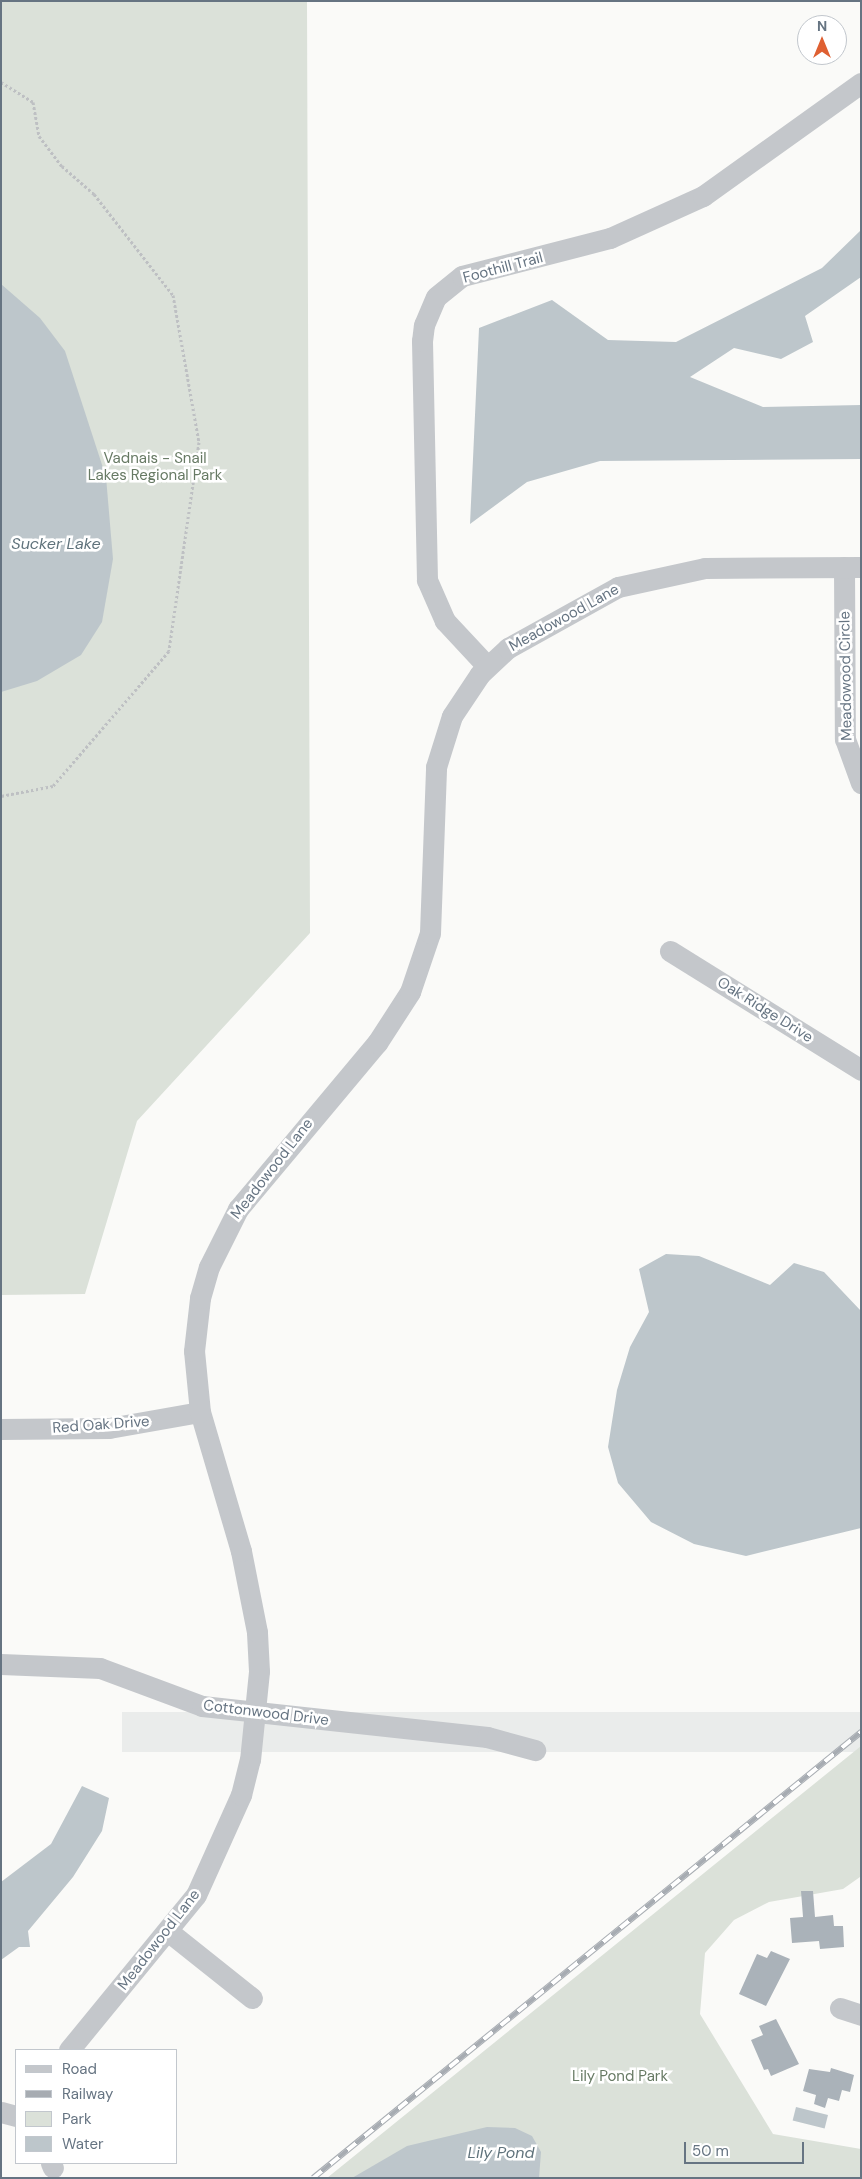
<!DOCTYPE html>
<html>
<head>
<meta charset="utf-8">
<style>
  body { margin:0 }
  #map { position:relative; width:862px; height:2179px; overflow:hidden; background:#fafaf8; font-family:"DM Sans",sans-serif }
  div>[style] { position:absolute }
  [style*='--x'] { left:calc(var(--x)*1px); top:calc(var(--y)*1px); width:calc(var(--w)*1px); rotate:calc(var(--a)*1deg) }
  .built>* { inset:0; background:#eaeceb; transform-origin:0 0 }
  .green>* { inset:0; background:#dbe1d9 }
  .water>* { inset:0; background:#bdc6cb; transform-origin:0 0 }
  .building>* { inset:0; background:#aab2b9 }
  .path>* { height:3px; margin-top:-1.5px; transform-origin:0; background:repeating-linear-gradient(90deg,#bec0c3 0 2.5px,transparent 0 5px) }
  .minor>* { height:21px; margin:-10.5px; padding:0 10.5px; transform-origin:10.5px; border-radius:10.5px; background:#c4c7cb }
  .rail>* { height:5.5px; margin-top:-2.75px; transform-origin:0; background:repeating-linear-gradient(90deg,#fff 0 11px,#a7acb2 0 22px); box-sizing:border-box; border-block:1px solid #a7acb2 }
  span { translate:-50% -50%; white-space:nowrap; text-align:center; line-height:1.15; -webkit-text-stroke:5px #fff; paint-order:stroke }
  .street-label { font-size:15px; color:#667482 }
  .park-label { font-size:15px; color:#677a64 }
  .water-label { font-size:16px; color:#60737c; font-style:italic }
  .frame { position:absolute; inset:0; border:2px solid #667482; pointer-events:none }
  .legend { position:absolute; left:15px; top:2049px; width:162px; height:115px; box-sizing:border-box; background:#fff; border:1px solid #c2c7cd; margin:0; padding:6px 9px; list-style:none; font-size:15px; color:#667482 }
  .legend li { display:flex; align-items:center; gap:10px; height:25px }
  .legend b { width:25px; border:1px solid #c2c7cd }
  .north { position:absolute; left:797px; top:15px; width:50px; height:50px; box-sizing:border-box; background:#fff; border:1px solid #c2c7cd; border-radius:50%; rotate:0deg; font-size:14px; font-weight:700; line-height:20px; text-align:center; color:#667482 }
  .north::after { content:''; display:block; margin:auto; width:18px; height:22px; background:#df6032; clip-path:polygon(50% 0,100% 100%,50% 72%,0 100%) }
  .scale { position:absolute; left:684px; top:2142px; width:120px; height:22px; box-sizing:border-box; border:2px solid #667482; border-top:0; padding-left:6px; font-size:15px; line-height:18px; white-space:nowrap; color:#667482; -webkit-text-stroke:4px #fff; paint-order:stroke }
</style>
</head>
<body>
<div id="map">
  <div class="built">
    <i style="left:861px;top:1712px;width:40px;height:739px;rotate:90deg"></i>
  </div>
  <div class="green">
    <i style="clip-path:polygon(1px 1px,307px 1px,310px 933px,137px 1121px,85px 1294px,1px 1295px)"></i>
    <i style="clip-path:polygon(861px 1746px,860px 1877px,843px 1889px,769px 1902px,734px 1920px,705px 1953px,700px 2014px,773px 2134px,861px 2149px,861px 2178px,327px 2178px)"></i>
  </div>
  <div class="water">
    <i style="clip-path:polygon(861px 230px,861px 277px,805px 316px,813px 342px,781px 359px,734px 348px,690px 377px,763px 407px,861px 405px,861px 459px,600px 461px,527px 482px,470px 524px,479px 328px,552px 300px,608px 340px,676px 342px,822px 268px)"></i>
    <i style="clip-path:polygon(1px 284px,40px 318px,65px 351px,106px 477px,113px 559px,102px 622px,81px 655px,37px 681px,1px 692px)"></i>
    <i style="clip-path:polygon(666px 1254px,699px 1256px,770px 1285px,794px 1263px,824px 1272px,861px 1311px,861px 1528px,746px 1556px,694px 1544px,651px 1522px,618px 1483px,608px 1447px,617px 1390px,630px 1347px,649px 1312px,639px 1269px)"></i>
    <i style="clip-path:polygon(82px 1786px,109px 1798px,102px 1831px,73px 1877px,28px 1931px,30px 1947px,19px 1947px,1px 1960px,1px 1882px,51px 1844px)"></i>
    <i style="left:796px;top:2107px;width:33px;height:14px;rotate:14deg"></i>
    <i style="clip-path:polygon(487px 2127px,515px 2128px,532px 2136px,541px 2152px,539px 2178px,352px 2178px,407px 2146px)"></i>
  </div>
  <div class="building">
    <i style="clip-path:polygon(801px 1891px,813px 1891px,815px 1917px,833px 1915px,834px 1926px,843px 1926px,844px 1947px,820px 1949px,819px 1941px,792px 1943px,790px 1918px,803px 1917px)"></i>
    <i style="clip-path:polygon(771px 1951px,790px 1959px,766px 2006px,739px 1994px,757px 1954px,767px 1958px)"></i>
    <i style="clip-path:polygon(776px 2019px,799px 2064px,771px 2076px,768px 2069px,764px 2070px,751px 2040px,763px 2035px,759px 2026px)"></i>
    <i style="clip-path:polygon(831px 2068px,854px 2075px,850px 2092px,842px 2090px,839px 2101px,828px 2098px,825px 2108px,814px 2104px,816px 2095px,803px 2091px,809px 2069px,830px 2072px)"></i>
  </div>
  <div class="path">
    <i style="--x:1;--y:82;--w:38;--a:32"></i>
    <i style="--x:33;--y:102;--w:35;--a:80"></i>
    <i style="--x:39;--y:136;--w:38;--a:53"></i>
    <i style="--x:62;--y:166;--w:43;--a:41.2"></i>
    <i style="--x:94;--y:194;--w:128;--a:52"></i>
    <i style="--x:173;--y:295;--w:149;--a:80"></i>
    <i style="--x:199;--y:442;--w:211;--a:98.2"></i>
    <i style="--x:169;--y:651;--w:178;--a:130.7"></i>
    <i style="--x:53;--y:786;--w:53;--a:169.1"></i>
  </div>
  <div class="minor">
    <i style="--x:844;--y:567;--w:172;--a:89.7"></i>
    <i style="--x:845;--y:739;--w:47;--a:70"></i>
    <i style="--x:487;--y:666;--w:62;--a:-133"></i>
    <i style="--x:445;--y:621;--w:45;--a:-113.7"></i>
    <i style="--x:427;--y:580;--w:239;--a:-91.2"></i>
    <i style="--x:422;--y:341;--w:16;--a:-83"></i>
    <i style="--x:424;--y:325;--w:30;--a:-67"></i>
    <i style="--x:436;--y:297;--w:33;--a:-39"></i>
    <i style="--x:462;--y:276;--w:153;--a:-14.4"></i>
    <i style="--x:610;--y:238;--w:102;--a:-24.3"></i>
    <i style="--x:703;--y:196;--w:194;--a:-35.6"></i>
    <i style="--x:670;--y:951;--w:225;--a:31.9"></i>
    <i style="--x:1;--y:1429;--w:108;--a:-0.5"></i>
    <i style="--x:109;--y:1428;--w:92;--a:-10"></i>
    <i style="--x:1;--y:1664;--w:99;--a:2.3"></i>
    <i style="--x:100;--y:1668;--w:109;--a:20.4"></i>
    <i style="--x:202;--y:1706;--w:287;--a:6.2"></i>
    <i style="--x:487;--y:1737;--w:50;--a:15.2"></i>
    <i style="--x:169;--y:1932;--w:106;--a:38.5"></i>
    <i style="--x:840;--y:2008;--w:22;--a:18"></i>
    <i style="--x:69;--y:2050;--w:200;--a:-50.7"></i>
    <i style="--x:196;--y:1895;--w:110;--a:-65.8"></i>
    <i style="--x:241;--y:1795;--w:36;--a:-76"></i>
    <i style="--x:250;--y:1760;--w:89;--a:-84.2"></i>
    <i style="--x:259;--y:1671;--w:39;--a:-93"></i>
    <i style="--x:257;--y:1632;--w:83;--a:-101.2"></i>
    <i style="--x:241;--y:1551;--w:145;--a:-106.4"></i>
    <i style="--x:200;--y:1412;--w:61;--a:-95.6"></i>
    <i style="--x:194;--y:1351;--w:53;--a:-83.5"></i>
    <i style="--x:200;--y:1298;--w:32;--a:-74"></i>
    <i style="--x:209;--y:1267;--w:65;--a:-63.4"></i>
    <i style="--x:238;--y:1209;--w:217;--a:-50.1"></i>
    <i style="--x:377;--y:1043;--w:61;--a:-57.1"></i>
    <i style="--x:410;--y:992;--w:62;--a:-71.3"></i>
    <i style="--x:430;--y:933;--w:166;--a:-87.9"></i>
    <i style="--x:436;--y:767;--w:53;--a:-72.6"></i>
    <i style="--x:452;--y:716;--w:50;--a:-56.3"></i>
    <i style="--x:480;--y:674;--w:38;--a:-43"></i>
    <i style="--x:508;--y:648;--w:126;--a:-29"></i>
    <i style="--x:618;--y:587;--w:89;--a:-12.3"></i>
    <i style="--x:705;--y:568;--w:156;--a:-0.4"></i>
    <i style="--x:1;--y:2112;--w:16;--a:15"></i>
    <i style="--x:51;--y:2163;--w:5;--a:68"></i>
  </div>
  <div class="rail">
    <i style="--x:313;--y:2178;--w:707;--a:-39.14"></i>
  </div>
  <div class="street-label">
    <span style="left:503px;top:268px;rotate:-15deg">Foothill Trail</span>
    <span style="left:564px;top:618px;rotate:-29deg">Meadowood Lane</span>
    <span style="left:846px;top:676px;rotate:-91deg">Meadowood Circle</span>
    <span style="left:765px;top:1010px;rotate:32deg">Oak Ridge Drive</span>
    <span style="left:272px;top:1169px;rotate:-52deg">Meadowood Lane</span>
    <span style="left:101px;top:1425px;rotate:-4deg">Red Oak Drive</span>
    <span style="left:266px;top:1713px;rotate:7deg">Cottonwood Drive</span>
    <span style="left:159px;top:1940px;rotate:-52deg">Meadowood Lane</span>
  </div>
  <div class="park-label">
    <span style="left:155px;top:467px">Vadnais - Snail<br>Lakes Regional Park</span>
    <span style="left:620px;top:2077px">Lily Pond Park</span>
  </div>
  <div class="water-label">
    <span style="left:56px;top:544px">Sucker Lake</span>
    <span style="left:501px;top:2153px">Lily Pond</span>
  </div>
  <div class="frame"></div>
  <ul class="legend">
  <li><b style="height:6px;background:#c4c7cb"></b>Road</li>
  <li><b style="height:6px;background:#a7acb2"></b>Railway</li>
  <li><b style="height:14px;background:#dbe1d9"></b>Park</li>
  <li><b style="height:14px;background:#bdc6cb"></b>Water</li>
  </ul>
  <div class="north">N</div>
  <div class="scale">50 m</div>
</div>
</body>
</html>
